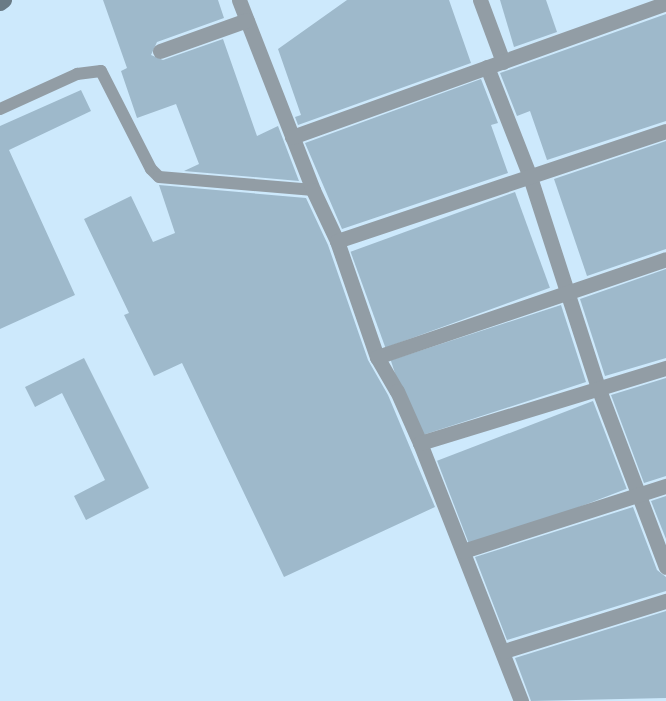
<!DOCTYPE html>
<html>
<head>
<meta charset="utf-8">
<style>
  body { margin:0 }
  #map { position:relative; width:666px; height:701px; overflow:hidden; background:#cde9fc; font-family:"Asap Condensed",sans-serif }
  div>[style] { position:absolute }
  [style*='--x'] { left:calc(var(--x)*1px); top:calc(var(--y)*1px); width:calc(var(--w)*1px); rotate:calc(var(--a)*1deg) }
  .building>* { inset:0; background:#9eb9cb; transform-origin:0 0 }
  .service>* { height:12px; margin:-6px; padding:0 6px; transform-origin:6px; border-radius:6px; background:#929da5 }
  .minor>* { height:15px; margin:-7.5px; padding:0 7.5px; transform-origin:7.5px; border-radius:7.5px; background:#929da5 }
  .secondary>* { height:15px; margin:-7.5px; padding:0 7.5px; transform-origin:7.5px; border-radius:7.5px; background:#6a7b86 }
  span { translate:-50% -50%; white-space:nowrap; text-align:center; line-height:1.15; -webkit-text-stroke:4.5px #cde9fc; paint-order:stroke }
</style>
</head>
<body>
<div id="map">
  <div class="building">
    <i style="clip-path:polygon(103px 0,218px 0,224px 18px,157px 42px,151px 55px,163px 60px,223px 39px,257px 136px,278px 126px,299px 181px,184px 171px,199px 164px,176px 104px,137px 118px,121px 71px,127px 68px)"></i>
    <i style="clip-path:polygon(347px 0,449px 0,471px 63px,298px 125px,295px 117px,301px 115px,278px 49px)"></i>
    <i style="clip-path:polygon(500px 0,546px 0,557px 32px,514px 47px)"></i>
    <i style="clip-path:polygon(666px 14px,666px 121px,547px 160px,530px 111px,517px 116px,500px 73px)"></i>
    <i style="clip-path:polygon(481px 79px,498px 123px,491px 125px,508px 173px,342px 229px,305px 143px)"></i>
    <i style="clip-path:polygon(81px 90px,91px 111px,9px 150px,75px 295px,0 329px,0 126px)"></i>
    <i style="clip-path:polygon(666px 141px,666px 249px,587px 276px,554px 179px)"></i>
    <i style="clip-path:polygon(159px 185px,306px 198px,328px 245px,368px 360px,388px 395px,435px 507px,284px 577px,182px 363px,154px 376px,124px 315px,129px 313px,84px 219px,131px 196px,153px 242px,175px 233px)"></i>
    <i style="left:515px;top:192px;width:102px;height:175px;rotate:70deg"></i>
    <i style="clip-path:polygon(666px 269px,666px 358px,605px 376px,580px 299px)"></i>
    <i style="left:561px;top:305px;width:81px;height:179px;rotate:72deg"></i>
    <i style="clip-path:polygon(84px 358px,149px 488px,86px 520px,74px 496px,105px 480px,62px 393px,35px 407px,25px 387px)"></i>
    <i style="clip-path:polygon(666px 378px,666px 476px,644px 483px,611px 395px)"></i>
    <i style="left:593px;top:401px;width:94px;height:167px;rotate:69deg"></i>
    <i style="clip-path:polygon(666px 496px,666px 539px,651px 501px)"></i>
    <i style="clip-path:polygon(633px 507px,657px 570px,666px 577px,666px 591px,507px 640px,475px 557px)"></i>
    <i style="clip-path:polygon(666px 611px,666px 698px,531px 701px,515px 658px)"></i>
  </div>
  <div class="service">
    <i style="--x:0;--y:109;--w:85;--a:-24.4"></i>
    <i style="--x:77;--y:74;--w:24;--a:-7"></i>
    <i style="--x:101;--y:71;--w:110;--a:63"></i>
    <i style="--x:151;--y:169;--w:11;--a:45"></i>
    <i style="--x:159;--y:177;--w:155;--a:4.8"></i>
  </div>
  <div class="minor">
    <i style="--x:239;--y:0;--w:204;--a:68.7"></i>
    <i style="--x:313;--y:190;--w:56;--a:64.8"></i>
    <i style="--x:337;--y:241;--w:123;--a:71"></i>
    <i style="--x:377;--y:357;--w:39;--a:60"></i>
    <i style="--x:397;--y:391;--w:57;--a:66.1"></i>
    <i style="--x:420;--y:443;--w:277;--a:68.6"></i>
    <i style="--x:480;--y:0;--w:66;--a:69.6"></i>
    <i style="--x:160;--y:51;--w:92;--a:-19.6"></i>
    <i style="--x:487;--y:67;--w:118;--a:68.6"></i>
    <i style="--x:530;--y:177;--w:224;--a:72.1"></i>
    <i style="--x:599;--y:390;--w:189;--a:69.3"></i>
    <i style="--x:292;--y:137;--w:397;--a:-19.7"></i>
    <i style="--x:337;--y:241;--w:347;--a:-18.5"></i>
    <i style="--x:377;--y:357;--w:305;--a:-18.7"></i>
    <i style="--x:420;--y:443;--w:257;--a:-17"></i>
    <i style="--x:463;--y:551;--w:213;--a:-17.8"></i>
    <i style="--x:504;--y:651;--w:170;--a:-17.2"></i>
  </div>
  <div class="secondary">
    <i style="--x:0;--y:3;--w:5;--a:-37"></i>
  </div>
</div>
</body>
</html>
